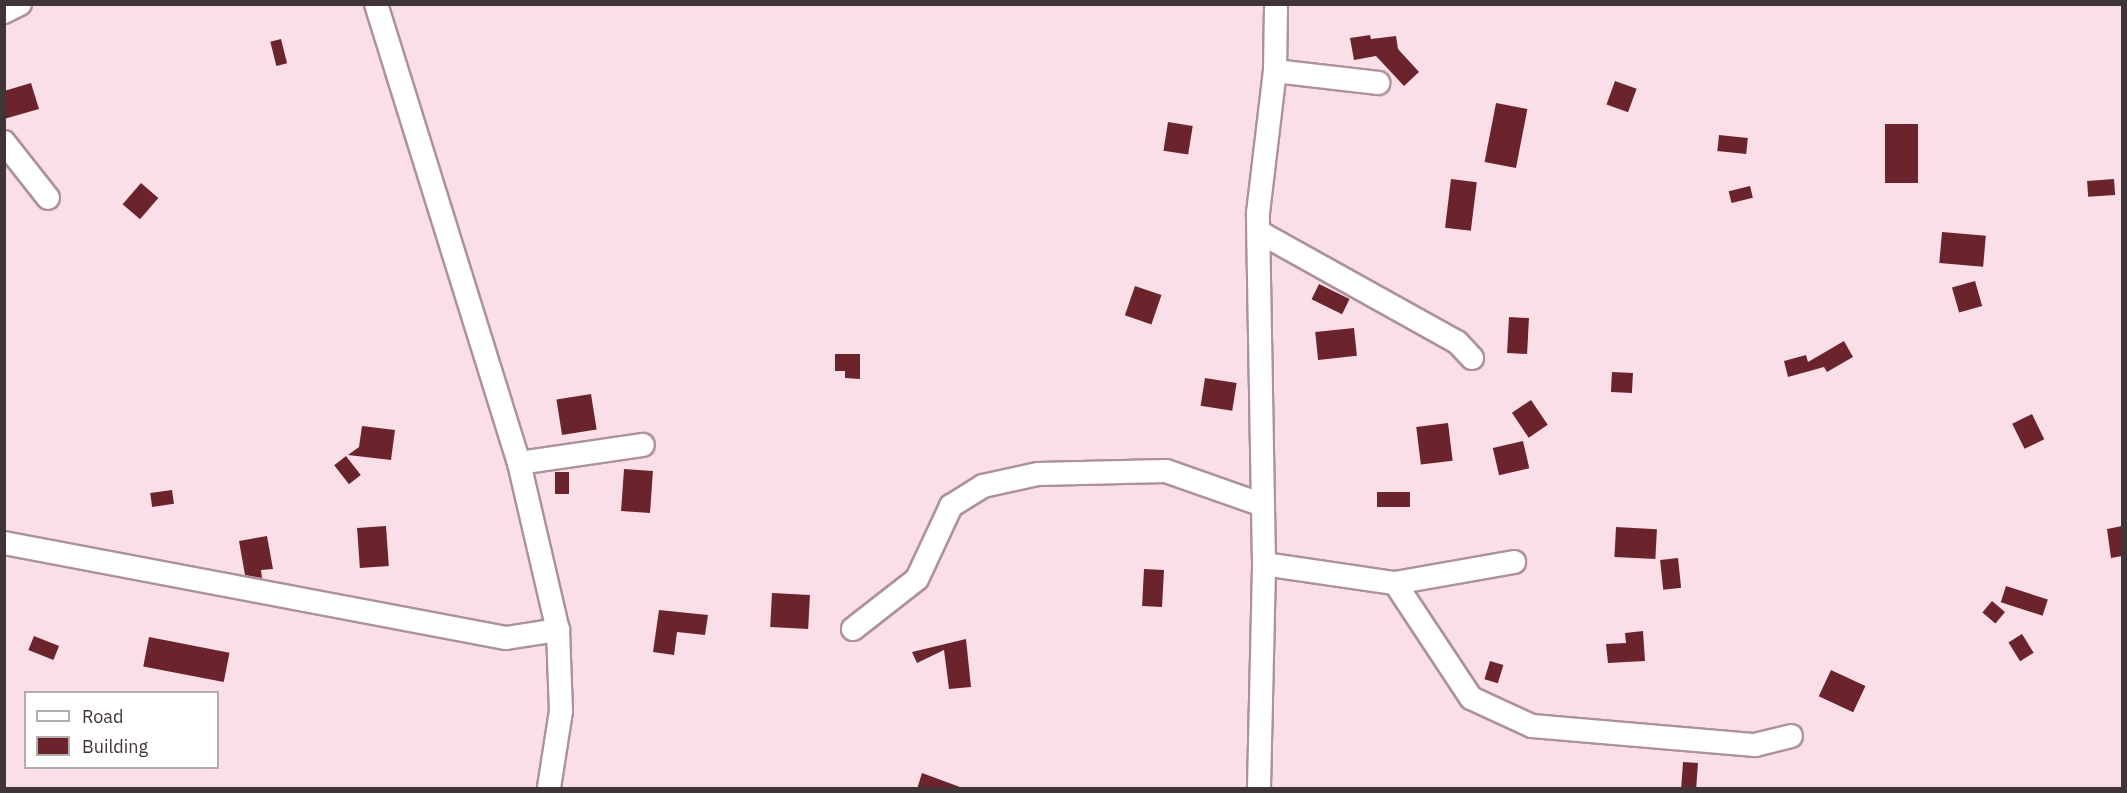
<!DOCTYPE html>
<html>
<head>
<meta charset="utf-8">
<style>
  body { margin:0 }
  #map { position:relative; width:2127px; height:793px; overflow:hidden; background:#fbdfe8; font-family:"IBM Plex Sans",sans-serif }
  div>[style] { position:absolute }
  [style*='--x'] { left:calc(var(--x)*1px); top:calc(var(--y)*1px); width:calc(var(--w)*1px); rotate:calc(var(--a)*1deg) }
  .building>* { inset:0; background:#6b242b; transform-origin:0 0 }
  .roads { filter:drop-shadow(2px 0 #ac929a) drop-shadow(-2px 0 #ac929a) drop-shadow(0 2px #ac929a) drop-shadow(0 -2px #ac929a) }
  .minor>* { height:22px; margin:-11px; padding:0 11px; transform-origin:11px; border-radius:11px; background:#fff }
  span { translate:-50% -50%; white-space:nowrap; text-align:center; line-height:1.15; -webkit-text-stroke:6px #fff; paint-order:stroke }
  .frame { position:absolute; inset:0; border:6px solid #3f3438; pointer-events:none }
  .legend { position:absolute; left:24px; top:691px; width:195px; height:78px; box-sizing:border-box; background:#fff; border:2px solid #b2aeaf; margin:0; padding:8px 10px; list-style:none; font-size:18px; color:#3f3438 }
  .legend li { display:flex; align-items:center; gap:12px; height:30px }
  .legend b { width:30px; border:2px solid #b2aeaf }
</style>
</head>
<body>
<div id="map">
  <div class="building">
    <i style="clip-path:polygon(1370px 35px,1371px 39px,1396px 36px,1398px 49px,1419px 72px,1404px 86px,1376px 56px,1354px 60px,1350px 38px)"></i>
    <i style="left:281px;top:39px;width:25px;height:11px;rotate:76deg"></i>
    <i style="left:1615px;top:81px;width:23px;height:25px;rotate:20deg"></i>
    <i style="clip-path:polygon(31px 83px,39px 109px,4px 119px,4px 91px)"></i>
    <i style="left:1496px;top:103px;width:32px;height:60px;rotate:11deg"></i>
    <i style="left:1168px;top:122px;width:25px;height:29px;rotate:9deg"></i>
    <i style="left:1885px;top:124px;width:33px;height:59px"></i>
    <i style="left:1719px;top:135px;width:29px;height:16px;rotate:6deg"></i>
    <i style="left:1451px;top:179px;width:26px;height:49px;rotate:7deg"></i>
    <i style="left:2114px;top:179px;width:16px;height:27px;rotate:86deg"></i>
    <i style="left:141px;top:183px;width:23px;height:28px;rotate:41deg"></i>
    <i style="left:1750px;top:186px;width:12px;height:22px;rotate:76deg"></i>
    <i style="left:1942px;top:232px;width:44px;height:31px;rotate:5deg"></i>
    <i style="left:1975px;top:281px;width:26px;height:24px;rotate:74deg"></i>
    <i style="left:1319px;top:284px;width:34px;height:17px;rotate:26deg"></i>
    <i style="left:1135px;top:286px;width:28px;height:31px;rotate:19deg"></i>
    <i style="left:1509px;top:317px;width:20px;height:36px;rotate:3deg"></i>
    <i style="left:1354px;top:328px;width:28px;height:39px;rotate:84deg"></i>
    <i style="clip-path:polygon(1844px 341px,1853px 357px,1827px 372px,1824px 367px,1788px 377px,1784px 361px,1806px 355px,1808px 362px)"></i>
    <i style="clip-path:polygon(835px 354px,860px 354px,860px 379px,845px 378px,845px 371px,835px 371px)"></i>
    <i style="left:1612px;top:372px;width:21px;height:20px;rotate:3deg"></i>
    <i style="left:1205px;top:378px;width:32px;height:28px;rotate:9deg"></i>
    <i style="left:591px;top:394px;width:36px;height:35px;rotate:81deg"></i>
    <i style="left:1531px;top:400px;width:30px;height:23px;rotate:56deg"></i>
    <i style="left:2032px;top:414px;width:28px;height:22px;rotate:64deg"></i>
    <i style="left:1448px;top:423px;width:38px;height:32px;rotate:83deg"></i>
    <i style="clip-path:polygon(362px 426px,395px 430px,391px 460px,348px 455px,359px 447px)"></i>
    <i style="left:1523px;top:441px;width:28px;height:31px;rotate:77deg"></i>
    <i style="left:346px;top:456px;width:24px;height:15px;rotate:52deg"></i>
    <i style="left:624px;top:469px;width:29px;height:42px;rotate:4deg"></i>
    <i style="left:555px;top:472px;width:14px;height:22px"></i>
    <i style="left:172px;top:490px;width:14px;height:22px;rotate:82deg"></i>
    <i style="left:1410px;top:492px;width:15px;height:33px;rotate:90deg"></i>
    <i style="left:386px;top:526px;width:40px;height:29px;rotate:86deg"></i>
    <i style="clip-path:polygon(2122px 526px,2122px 556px,2111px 558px,2107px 529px)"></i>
    <i style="left:1616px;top:527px;width:41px;height:30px;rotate:3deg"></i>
    <i style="clip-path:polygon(267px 536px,273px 569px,261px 570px,262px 578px,245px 575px,239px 541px)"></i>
    <i style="left:1678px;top:558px;width:30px;height:18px;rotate:84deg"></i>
    <i style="left:1144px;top:569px;width:20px;height:37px;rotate:3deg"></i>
    <i style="left:2006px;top:586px;width:44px;height:17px;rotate:18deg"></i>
    <i style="left:772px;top:593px;width:38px;height:34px;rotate:3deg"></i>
    <i style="left:1992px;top:601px;width:17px;height:15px;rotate:40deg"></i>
    <i style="clip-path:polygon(659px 610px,708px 615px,705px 635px,677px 632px,674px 655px,653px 652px)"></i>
    <i style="clip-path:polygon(1643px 631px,1645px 661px,1608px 663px,1606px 644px,1626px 643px,1625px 633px)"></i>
    <i style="left:2022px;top:634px;width:22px;height:16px;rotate:58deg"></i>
    <i style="left:34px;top:636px;width:27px;height:15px;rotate:22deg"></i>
    <i style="left:149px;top:637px;width:82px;height:30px;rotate:11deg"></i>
    <i style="clip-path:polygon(966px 639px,971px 687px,949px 689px,944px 650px,917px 663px,912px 652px)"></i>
    <i style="left:1490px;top:661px;width:14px;height:19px;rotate:17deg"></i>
    <i style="left:1831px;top:670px;width:38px;height:29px;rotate:25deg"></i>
    <i style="left:1683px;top:762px;width:15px;height:25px;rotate:4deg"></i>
    <i style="clip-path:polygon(922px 773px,960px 787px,960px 789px,917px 789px)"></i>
  </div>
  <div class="roads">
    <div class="minor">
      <i style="--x:376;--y:4;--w:481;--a:72.7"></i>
      <i style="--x:519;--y:463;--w:171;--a:76.9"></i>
      <i style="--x:558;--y:630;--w:81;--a:87.9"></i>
      <i style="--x:561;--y:711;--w:78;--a:98.9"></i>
      <i style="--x:4;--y:12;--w:18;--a:-27"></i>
      <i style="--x:1275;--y:71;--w:104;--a:6.6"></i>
      <i style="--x:4;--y:142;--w:71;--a:51.8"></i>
      <i style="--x:1259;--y:232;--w:227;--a:29.1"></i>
      <i style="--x:1457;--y:342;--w:22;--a:47"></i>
      <i style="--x:519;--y:463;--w:125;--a:-8.3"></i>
      <i style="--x:4;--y:543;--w:511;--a:10.72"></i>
      <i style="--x:506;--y:638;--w:53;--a:-8.7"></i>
      <i style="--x:1264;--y:564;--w:132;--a:8.3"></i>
      <i style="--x:1395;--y:583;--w:121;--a:-10"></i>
      <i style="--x:1395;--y:583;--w:138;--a:56.5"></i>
      <i style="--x:1471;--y:698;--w:67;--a:24.7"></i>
      <i style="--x:1532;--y:726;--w:224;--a:4.9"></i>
      <i style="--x:1755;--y:745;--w:37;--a:-14"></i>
      <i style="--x:853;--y:629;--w:81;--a:-38"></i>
      <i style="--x:917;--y:579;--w:81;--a:-65"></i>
      <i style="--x:951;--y:506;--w:38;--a:-32"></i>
      <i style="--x:983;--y:486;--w:56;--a:-12.3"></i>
      <i style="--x:1038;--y:474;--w:128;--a:-1.3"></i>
      <i style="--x:1166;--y:471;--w:103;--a:19.3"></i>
      <i style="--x:1259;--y:788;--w:224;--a:-88.7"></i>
      <i style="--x:1264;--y:564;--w:351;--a:-91"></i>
      <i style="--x:1258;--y:213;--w:143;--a:-83.2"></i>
      <i style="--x:1275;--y:71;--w:67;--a:-89.1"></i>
    </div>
  </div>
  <div class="frame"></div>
  <ul class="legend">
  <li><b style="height:8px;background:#fff"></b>Road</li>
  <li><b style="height:16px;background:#6b242b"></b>Building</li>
  </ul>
</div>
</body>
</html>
